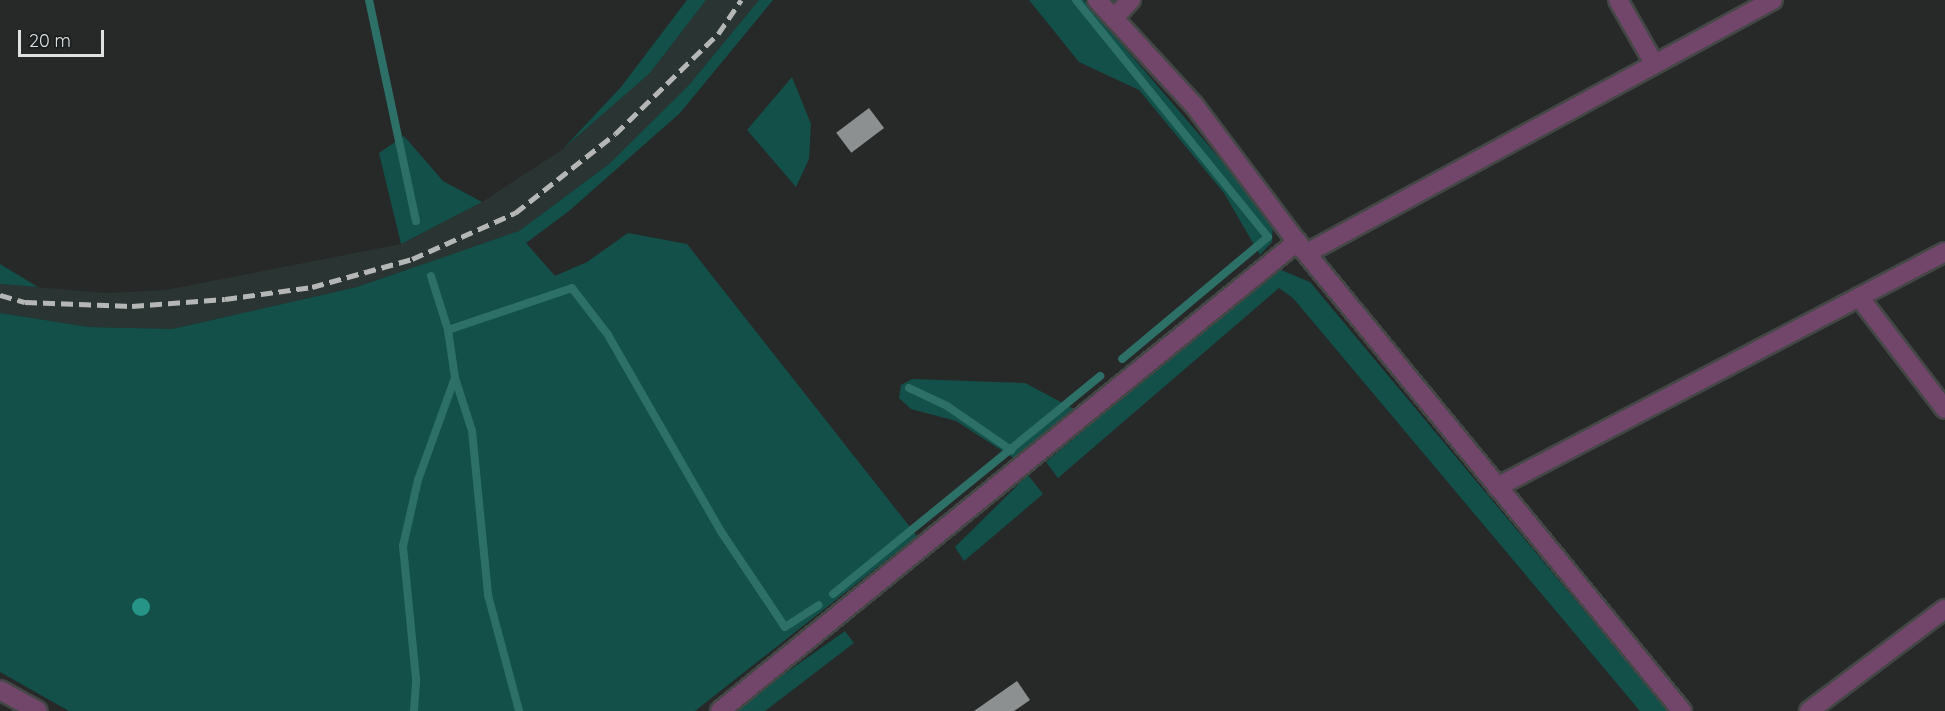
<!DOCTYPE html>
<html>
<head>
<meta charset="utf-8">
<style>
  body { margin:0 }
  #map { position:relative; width:1945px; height:711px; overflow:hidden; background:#262928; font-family:Quicksand,sans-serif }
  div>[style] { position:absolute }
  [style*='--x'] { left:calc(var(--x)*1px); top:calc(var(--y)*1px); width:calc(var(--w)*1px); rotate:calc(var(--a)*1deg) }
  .built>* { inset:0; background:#2a3432 }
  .green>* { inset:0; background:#125049 }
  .stream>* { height:8px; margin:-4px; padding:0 4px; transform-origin:4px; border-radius:4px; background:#2d7067 }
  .building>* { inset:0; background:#8c9090; transform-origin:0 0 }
  .roads { filter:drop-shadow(2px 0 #444746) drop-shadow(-2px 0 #444746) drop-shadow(0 2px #444746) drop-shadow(0 -2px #444746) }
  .minor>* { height:18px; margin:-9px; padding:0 9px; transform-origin:9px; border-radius:9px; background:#72466a }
  .rail>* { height:4.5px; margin-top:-2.25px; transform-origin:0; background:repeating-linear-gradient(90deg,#b4b7b6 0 12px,transparent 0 18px) }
  .trees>* { width:18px; height:18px; margin:-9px; border-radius:50%; background:#279488 }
  span { translate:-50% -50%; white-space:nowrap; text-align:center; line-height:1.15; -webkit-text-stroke:6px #1c1f1f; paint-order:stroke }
  .scale { position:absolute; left:18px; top:30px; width:86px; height:27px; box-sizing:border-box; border:3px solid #dfe2e1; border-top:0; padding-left:8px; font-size:18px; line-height:21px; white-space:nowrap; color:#dfe2e1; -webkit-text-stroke:4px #1c1f1f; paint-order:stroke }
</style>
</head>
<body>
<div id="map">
  <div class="built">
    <i style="clip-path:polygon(706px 0,759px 0,689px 85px,609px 164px,519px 231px,357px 287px,172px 329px,89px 327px,0 313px,0 284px,107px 293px,166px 290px,401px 244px,482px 202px,563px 149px,650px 73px)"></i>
  </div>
  <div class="green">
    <i style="clip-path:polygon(687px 0,706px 0,650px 73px,563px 149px,621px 87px)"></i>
    <i style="clip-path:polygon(759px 0,773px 0,680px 113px,569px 211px,526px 243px,555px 276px,587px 262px,628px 233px,687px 244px,917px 536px,695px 711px,69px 711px,0 672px,0 313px,89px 327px,172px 329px,357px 287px,519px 231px,609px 164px,689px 85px)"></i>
    <i style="clip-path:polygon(1029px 0,1084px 0,1273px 221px,1272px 242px,1260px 255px,1224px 193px,1139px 90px,1079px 62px)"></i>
    <i style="clip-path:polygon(792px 77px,811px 124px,809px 159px,796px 187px,747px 130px)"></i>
    <i style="clip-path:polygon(404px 136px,443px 181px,482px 202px,401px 244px,379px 153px)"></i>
    <i style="clip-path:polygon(0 264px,38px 287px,0 284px)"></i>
    <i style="clip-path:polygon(1281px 270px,1310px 282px,1668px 711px,1640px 711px,1293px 298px,1279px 288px,1058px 478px,1046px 462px,1267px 276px)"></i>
    <i style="clip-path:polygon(912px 379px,1025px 383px,1074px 409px,1015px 459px,956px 421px,911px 409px,899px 398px,901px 385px)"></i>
    <i style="clip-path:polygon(1028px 475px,1043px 494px,964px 561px,955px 547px)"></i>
    <i style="clip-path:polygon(845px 631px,854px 643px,765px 711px,732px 711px)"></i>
  </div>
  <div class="stream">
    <i style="--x:369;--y:0;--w:226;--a:78"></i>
    <i style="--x:1076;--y:0;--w:305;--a:51"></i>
    <i style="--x:1268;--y:237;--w:190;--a:140.1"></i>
    <i style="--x:431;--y:276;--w:57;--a:72.5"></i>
    <i style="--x:448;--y:330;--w:131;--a:-18.7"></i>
    <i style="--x:572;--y:288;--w:59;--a:52.5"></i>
    <i style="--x:608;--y:335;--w:228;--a:60.1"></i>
    <i style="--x:722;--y:533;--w:113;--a:56.2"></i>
    <i style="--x:785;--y:627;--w:40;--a:-32.9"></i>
    <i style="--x:455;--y:378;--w:56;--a:72.2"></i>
    <i style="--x:472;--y:431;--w:165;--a:84.4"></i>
    <i style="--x:488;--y:595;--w:120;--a:75"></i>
    <i style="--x:909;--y:388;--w:42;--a:25.3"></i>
    <i style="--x:947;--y:406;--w:78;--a:34.5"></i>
    <i style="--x:833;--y:594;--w:345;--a:-39.2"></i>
    <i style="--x:414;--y:711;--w:32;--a:-86"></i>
    <i style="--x:416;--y:679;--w:134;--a:-95.6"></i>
    <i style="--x:403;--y:546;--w:68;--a:-77.2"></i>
    <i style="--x:418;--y:480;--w:109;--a:-70.1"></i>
    <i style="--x:455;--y:378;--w:49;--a:-98.3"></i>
  </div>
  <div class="building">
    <i style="left:869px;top:108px;width:25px;height:41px;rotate:53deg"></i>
    <i style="clip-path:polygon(1017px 681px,1030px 700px,1014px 711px,974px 711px)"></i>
  </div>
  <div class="roads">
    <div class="minor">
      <i style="--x:1097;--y:0;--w:143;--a:47.3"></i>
      <i style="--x:1194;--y:105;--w:171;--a:53.1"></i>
      <i style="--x:1297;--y:242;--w:607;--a:50.62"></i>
      <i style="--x:1618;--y:0;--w:73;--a:60.3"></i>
      <i style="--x:1114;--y:18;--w:25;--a:-47"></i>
      <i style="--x:1307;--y:253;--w:530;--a:-28.5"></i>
      <i style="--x:1859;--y:297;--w:141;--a:52.5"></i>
      <i style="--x:1497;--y:487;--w:506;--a:-27.68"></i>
      <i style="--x:0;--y:690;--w:43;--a:28.9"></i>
      <i style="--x:720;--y:711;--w:744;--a:-39.11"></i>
      <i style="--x:1809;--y:711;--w:170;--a:-36.9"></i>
    </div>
  </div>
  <div class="rail">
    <i style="--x:0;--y:295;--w:26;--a:16"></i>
    <i style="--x:25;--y:302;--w:107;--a:2.1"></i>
    <i style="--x:132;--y:306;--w:93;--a:-4.3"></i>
    <i style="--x:225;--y:299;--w:88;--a:-7.9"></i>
    <i style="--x:312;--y:287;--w:104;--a:-15.6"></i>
    <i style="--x:412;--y:259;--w:113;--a:-24.1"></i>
    <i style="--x:515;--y:213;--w:127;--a:-38.3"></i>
    <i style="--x:615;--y:134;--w:144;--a:-44.2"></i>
    <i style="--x:718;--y:34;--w:41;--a:-55.9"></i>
  </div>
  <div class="trees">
    <i style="left:141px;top:607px"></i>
  </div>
  <div class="scale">20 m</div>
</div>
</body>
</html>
